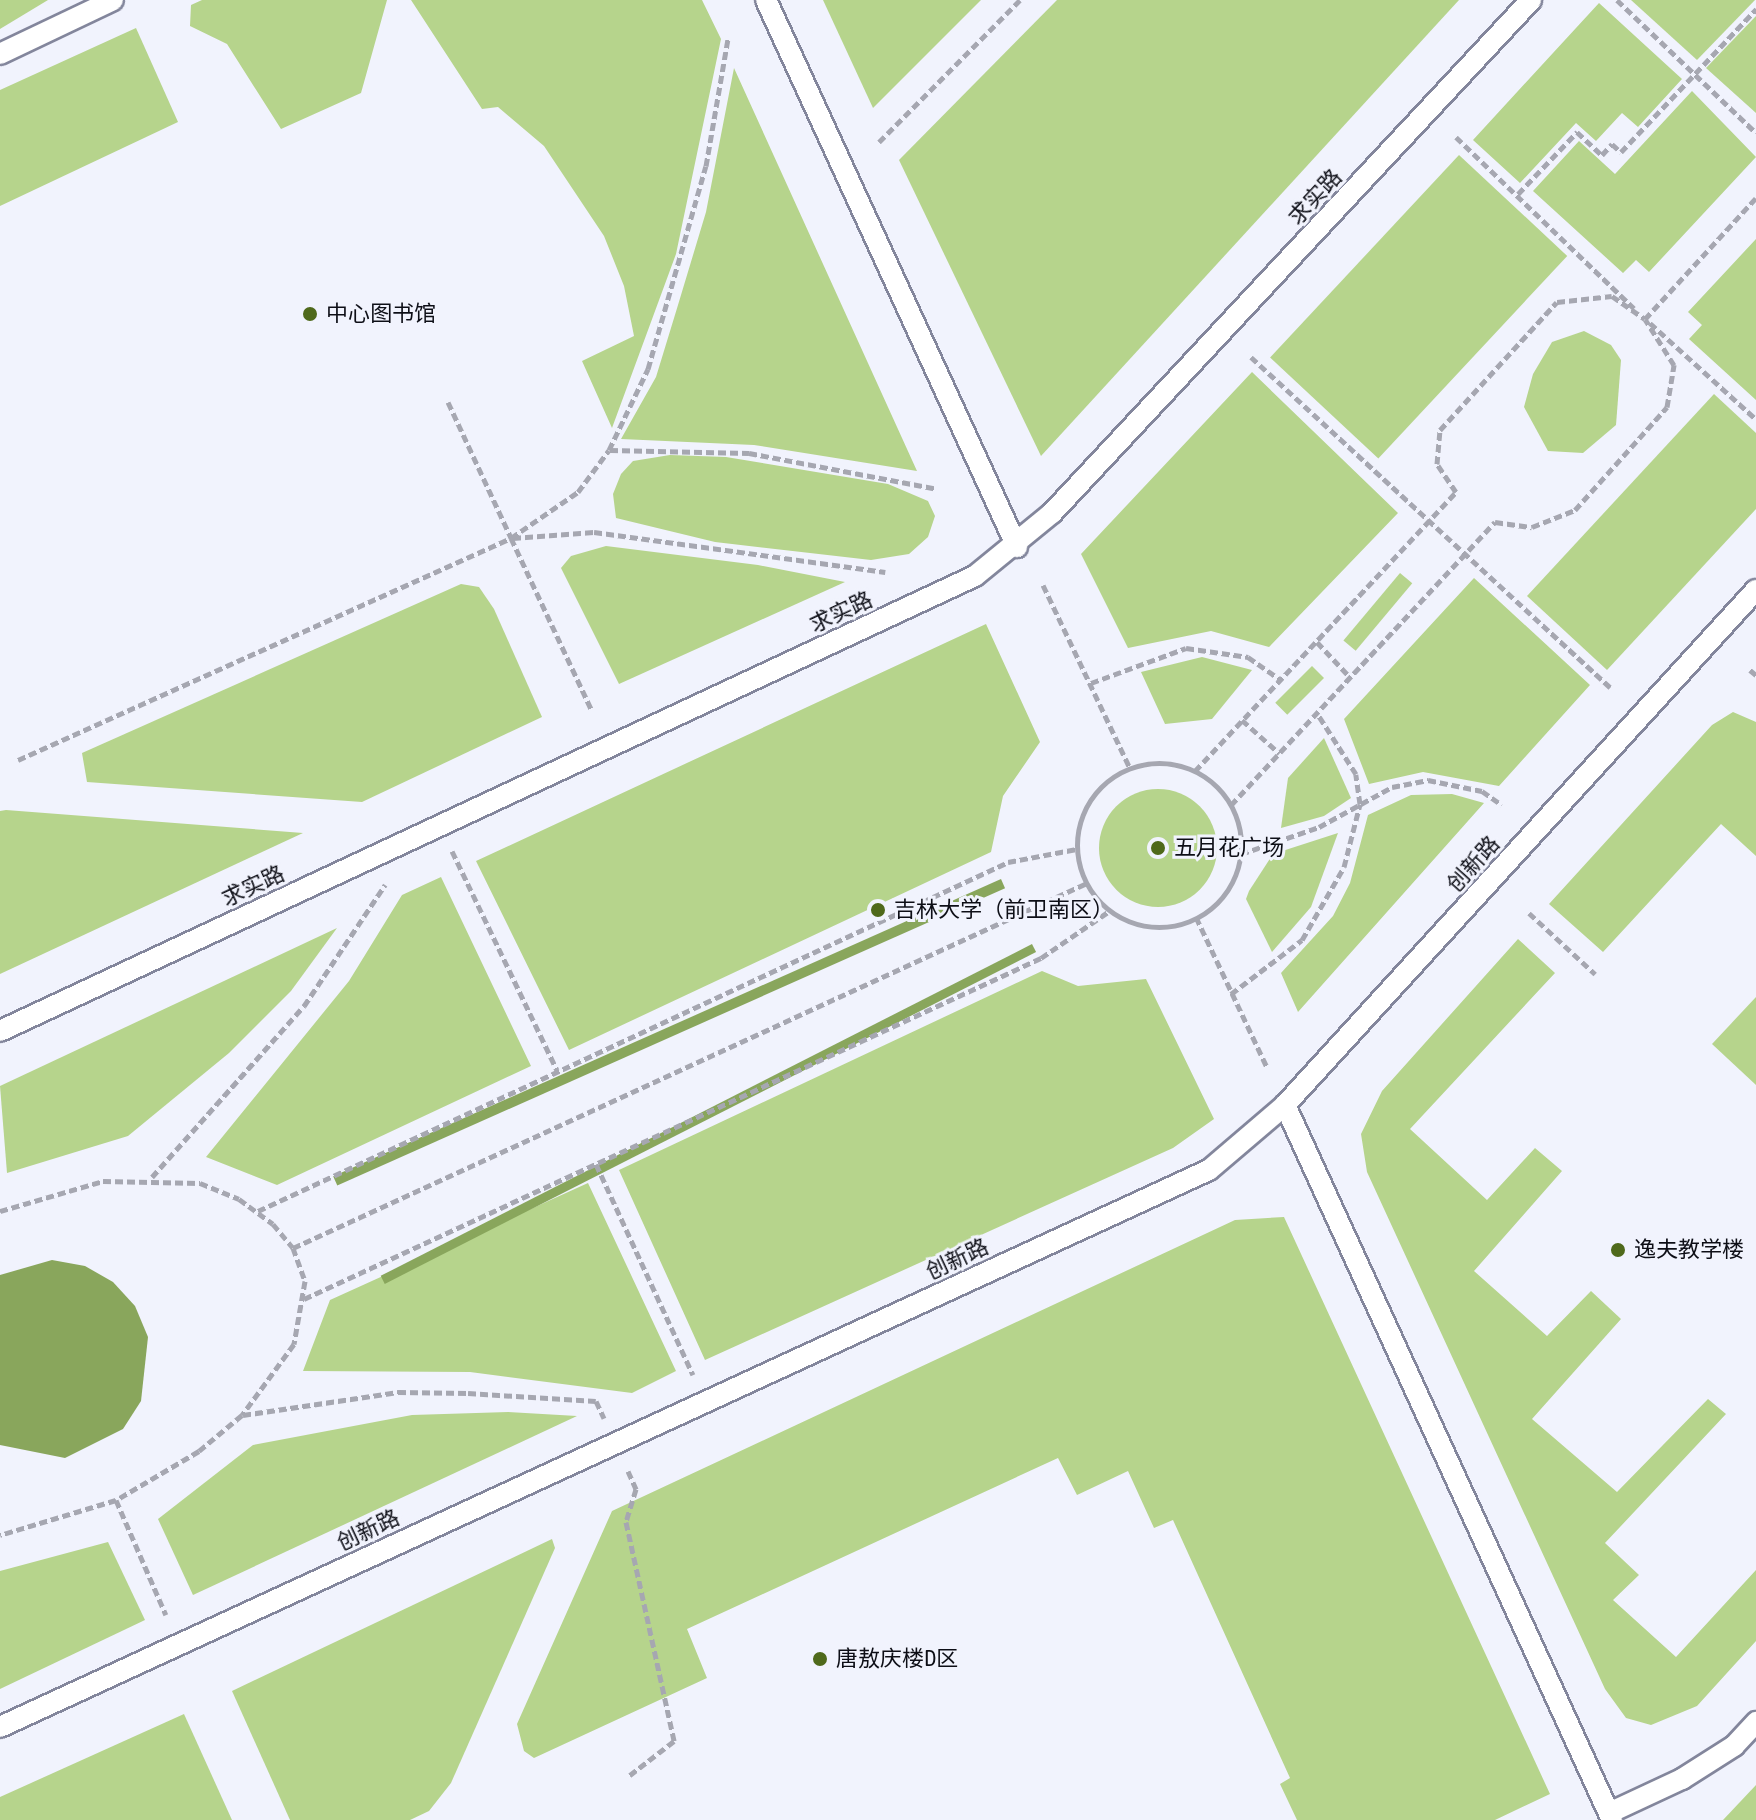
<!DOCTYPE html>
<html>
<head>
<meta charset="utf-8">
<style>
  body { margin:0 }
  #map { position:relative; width:1756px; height:1820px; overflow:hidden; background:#f1f3fd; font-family:"Asap Condensed","Noto Sans SC",sans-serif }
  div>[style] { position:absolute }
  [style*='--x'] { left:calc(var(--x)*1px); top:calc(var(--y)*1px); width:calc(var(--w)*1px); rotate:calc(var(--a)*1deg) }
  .green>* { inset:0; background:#b6d48c; transform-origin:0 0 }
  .round { border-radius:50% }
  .water>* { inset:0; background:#89a65c; transform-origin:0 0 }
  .path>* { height:5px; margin-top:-2.5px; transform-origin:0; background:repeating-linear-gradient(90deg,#a6a7b1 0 8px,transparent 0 12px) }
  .path>.ring { margin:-2.5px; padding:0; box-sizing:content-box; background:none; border:5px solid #a6a7b1; border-radius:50% }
  .roads { filter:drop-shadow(2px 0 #83869c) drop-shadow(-2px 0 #83869c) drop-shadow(0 2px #83869c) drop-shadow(0 -2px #83869c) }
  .service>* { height:20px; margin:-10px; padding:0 10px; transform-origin:10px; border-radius:10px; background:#fff }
  .dots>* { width:22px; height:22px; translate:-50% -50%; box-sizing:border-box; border:4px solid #f1f3fd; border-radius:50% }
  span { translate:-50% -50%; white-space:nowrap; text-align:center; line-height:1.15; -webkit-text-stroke:6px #f1f3fd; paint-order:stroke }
  .street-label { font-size:22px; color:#0d0e16 }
  .poi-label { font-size:22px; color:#0d0e16 }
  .left { translate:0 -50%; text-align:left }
</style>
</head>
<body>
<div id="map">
  <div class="green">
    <i style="clip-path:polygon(0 0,48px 0,0 29px)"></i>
    <i style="clip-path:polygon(202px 0,387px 0,361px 93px,281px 129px,227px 44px,190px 26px,191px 5px)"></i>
    <i style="clip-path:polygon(411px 0,702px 0,721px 39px,676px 254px,612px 428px,582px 361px,634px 336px,624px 286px,604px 236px,544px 146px,498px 107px,482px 109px)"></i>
    <i style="clip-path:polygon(823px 0,981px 0,873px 108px)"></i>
    <i style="clip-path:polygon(1057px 0,1459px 0,1041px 456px,899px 160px)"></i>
    <i style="clip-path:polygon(1631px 0,1755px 0,1697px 60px)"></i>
    <i style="clip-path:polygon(1599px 3px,1682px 79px,1638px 127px,1622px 113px,1596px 141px,1576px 123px,1520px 183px,1473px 140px)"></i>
    <i style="clip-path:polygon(1756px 16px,1756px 113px,1706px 68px)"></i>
    <i style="clip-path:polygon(136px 28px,178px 122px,0 206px,0 90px)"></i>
    <i style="clip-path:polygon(734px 68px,917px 471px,754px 445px,621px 439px,656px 377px,678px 305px,706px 212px)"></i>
    <i style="clip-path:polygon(1692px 91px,1756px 157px,1649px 272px,1636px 260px,1623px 273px,1533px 191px,1579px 141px,1615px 174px)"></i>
    <i style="left:1459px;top:155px;width:148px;height:277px;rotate:43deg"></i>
    <i style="clip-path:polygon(1756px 239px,1756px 400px,1689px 339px,1702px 325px,1688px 312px)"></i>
    <i style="clip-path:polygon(1584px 331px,1611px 345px,1621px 360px,1616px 425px,1583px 453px,1548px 451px,1524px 407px,1533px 374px,1552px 342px)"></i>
    <i style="clip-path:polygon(1252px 372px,1398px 513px,1269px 647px,1211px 631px,1128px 648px,1081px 554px)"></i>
    <i style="clip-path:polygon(1714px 394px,1756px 433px,1756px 509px,1607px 670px,1527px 596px)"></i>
    <i style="clip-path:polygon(670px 455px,726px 457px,888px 484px,928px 501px,935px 516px,928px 537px,909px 554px,871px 560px,715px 542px,616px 518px,613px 494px,621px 474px,633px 461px)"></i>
    <i style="clip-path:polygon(606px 546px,758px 565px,845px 582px,619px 684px,561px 568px,571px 556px)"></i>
    <i style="left:1400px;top:573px;width:16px;height:88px;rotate:40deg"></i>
    <i style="clip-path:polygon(1474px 578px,1590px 685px,1499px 786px,1423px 772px,1369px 784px,1344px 719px)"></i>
    <i style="clip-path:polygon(461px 584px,479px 587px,494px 609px,542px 717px,362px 802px,87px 782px,82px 753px)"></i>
    <i style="clip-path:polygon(986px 624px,1040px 742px,1003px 796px,991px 852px,569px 1050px,476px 861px)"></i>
    <i style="clip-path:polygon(1202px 657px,1252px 670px,1212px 719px,1165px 724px,1141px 672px)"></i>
    <i style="left:1312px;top:666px;width:17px;height:52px;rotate:45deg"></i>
    <i style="clip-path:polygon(1733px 712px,1756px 722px,1756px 856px,1721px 824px,1603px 952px,1549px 904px,1712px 725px)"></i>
    <i style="clip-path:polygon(1324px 738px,1351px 798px,1324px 816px,1281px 828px,1288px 778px)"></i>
    <i class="round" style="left:1099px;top:789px;width:118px;height:118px"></i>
    <i style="clip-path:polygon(1452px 794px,1484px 803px,1298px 1012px,1281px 973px,1333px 916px,1350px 883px,1368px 815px,1411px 795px)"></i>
    <i style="clip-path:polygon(6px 810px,303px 833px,0 974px,0 811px)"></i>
    <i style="clip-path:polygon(1338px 833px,1311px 907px,1272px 952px,1246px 899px,1249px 891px,1273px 854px)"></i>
    <i style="clip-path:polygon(441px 877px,531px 1066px,277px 1185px,206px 1157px,349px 981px,402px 895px)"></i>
    <i style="clip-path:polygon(337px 928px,291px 991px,229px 1053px,128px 1136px,7px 1173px,0 1086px)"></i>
    <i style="clip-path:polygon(1518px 939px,1555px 973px,1410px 1129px,1487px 1200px,1535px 1148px,1562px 1171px,1474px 1271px,1547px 1336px,1591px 1291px,1621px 1319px,1532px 1419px,1617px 1492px,1708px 1399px,1726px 1414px,1605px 1543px,1639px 1575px,1613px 1600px,1676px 1657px,1756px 1570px,1756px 1641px,1697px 1706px,1651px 1725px,1626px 1718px,1605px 1689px,1367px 1172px,1361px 1134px,1382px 1091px)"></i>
    <i style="clip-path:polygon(1042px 971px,1078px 986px,1146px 979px,1214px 1119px,1173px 1148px,705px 1360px,619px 1170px)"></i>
    <i style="clip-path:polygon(1756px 997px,1756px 1085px,1712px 1044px)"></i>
    <i style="clip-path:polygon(588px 1183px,676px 1371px,632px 1393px,470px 1372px,303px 1371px,330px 1300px)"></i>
    <i style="clip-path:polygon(1284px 1217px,1550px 1794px,1495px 1820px,1297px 1820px,1280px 1784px,1290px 1778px,1173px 1520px,1154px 1528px,1128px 1471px,1077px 1495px,1058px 1458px,687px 1629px,707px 1678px,534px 1758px,524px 1751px,517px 1724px,612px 1511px,1235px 1220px)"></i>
    <i style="clip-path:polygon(508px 1412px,577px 1416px,193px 1595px,158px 1519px,253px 1445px,412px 1415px)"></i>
    <i style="clip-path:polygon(552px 1539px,555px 1548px,451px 1783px,429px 1811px,410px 1820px,290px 1820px,232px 1691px)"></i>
    <i style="clip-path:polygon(108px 1542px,145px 1620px,0 1689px,0 1571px)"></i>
    <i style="clip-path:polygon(184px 1714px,232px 1820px,0 1820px,0 1797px)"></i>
    <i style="clip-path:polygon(1756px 1785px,1756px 1820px,1723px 1820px)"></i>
  </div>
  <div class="water">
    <i style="left:1001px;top:879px;width:10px;height:731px;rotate:66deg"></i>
    <i style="left:1032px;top:944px;width:9px;height:731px;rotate:63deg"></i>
    <i style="clip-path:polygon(52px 1260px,85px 1266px,113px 1282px,135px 1306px,148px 1337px,141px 1401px,123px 1429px,65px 1458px,0 1445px,0 1275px)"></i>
  </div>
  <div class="path">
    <i style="--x:1617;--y:0;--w:192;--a:43.7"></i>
    <i style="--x:1456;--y:137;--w:247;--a:43.9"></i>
    <i style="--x:879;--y:142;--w:200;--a:-45.2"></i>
    <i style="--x:1518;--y:194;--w:86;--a:-46.4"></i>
    <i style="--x:1577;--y:132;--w:34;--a:43"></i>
    <i style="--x:1602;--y:155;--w:15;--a:-48"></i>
    <i style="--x:1612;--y:144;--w:12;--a:42"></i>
    <i style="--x:1621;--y:152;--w:197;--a:-46.6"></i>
    <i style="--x:1650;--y:323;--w:143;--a:42.2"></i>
    <i style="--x:1251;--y:357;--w:488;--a:42.6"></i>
    <i style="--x:448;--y:402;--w:150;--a:65.1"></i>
    <i style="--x:610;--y:450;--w:139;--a:1.2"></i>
    <i style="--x:749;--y:453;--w:191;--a:10.8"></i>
    <i style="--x:511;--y:538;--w:81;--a:-34.5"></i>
    <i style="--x:578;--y:492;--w:52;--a:-53.6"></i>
    <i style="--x:609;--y:450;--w:90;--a:-64.3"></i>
    <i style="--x:648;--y:369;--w:211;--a:-74.1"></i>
    <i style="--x:706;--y:166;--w:129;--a:-80.2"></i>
    <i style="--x:513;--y:538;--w:81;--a:-4.2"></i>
    <i style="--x:594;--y:532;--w:294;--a:7.8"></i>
    <i style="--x:1043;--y:585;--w:203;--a:64.6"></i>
    <i style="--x:1317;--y:642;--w:48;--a:46.7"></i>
    <i style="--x:1750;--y:670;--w:8;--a:40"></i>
    <i style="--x:1091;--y:683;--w:101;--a:-20.2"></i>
    <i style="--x:1186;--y:648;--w:63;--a:8.3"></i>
    <i style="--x:1248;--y:657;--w:38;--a:35"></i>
    <i style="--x:1242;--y:720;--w:50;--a:41.7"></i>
    <i style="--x:18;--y:760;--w:541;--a:-24.24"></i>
    <i style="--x:511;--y:538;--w:189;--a:64.9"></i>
    <i class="ring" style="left:1077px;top:763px;width:159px;height:159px"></i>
    <i style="--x:1195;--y:771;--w:382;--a:-46.9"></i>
    <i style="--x:1456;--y:492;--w:34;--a:-124"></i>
    <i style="--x:1437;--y:464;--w:34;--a:-85"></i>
    <i style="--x:1440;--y:430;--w:173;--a:-47.6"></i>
    <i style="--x:1557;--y:302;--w:55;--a:-6.2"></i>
    <i style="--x:1612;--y:296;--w:40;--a:34.9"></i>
    <i style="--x:1231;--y:805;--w:387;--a:-47"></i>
    <i style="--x:1495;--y:522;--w:37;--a:8"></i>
    <i style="--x:1532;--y:527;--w:46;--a:-21.6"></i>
    <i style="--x:1575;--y:510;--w:138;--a:-48.2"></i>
    <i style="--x:1667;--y:407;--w:43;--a:-80.5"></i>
    <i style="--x:1674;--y:365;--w:54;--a:-122.2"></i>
    <i style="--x:1645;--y:319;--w:164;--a:-47.5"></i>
    <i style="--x:452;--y:851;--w:243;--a:64.4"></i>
    <i style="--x:1241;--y:854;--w:83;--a:-19.1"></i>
    <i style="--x:1319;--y:827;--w:83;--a:-28.7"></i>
    <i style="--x:1392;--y:787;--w:37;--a:-11"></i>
    <i style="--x:1428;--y:780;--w:55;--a:11.5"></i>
    <i style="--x:1482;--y:791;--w:24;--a:35"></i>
    <i style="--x:1529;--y:913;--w:90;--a:42.7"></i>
    <i style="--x:1196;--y:917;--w:166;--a:64.7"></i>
    <i style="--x:1231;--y:994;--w:89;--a:-37.3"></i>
    <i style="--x:1302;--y:940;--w:84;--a:-60.1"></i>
    <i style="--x:1344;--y:867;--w:65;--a:-75.7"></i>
    <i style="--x:1360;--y:804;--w:30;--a:-98"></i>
    <i style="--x:1356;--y:774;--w:72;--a:-122.6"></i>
    <i style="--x:596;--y:1164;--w:232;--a:65.3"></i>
    <i style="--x:152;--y:1177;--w:229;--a:-48.4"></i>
    <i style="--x:304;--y:1006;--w:146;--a:-56.2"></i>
    <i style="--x:0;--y:1211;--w:107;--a:-16.2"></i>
    <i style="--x:103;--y:1181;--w:97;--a:1.2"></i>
    <i style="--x:200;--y:1183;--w:42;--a:22.3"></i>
    <i style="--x:239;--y:1199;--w:42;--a:36.3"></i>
    <i style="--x:273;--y:1224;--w:31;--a:50"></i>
    <i style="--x:293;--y:1248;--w:35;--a:70"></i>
    <i style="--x:305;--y:1281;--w:64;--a:99.9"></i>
    <i style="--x:294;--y:1344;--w:88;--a:126.2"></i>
    <i style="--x:242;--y:1415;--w:56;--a:140.1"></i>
    <i style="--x:199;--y:1451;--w:96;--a:149.4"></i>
    <i style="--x:116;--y:1500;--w:121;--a:163.2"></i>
    <i style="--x:258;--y:1211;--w:827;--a:-24.95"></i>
    <i style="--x:1008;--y:862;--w:70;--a:-10.7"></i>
    <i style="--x:293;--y:1248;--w:874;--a:-24.69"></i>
    <i style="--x:304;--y:1299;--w:812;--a:-24.83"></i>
    <i style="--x:1041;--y:958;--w:81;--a:-34.5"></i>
    <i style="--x:243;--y:1415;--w:157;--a:-8.4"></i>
    <i style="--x:398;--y:1392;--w:70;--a:0.8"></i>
    <i style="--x:468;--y:1393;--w:128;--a:3.6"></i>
    <i style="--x:596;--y:1401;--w:19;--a:65"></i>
    <i style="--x:628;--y:1471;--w:20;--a:66"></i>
    <i style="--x:636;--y:1489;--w:34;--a:107"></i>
    <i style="--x:626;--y:1522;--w:224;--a:77.6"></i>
    <i style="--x:674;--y:1741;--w:56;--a:142.3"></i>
    <i style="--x:116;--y:1500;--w:125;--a:66.5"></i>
  </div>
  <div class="roads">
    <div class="service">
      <i style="--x:766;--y:0;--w:602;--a:65.35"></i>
      <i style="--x:0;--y:54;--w:125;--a:-25.5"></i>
      <i style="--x:0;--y:1031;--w:1076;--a:-25.02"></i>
      <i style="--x:975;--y:576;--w:99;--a:-39.3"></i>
      <i style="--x:1052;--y:513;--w:702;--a:-46.96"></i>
      <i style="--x:1285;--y:1105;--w:786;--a:65.42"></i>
      <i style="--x:0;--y:1727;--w:1331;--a:-24.74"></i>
      <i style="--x:1209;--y:1170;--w:100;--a:-40.5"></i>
      <i style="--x:1285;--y:1105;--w:698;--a:-47.56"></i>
      <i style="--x:1609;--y:1813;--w:81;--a:-25"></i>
      <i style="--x:1682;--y:1779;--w:62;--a:-32.4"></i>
      <i style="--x:1734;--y:1746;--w:33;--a:-47"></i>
    </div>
  </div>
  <div class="dots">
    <i style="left:310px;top:314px;background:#4f691b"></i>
    <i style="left:1158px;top:848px;background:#4f691b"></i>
    <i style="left:878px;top:910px;background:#4f691b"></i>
    <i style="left:1618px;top:1250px;background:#4f691b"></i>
    <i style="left:820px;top:1659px;background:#4f691b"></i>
  </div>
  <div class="street-label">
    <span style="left:1315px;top:197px;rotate:-47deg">求实路</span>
    <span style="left:841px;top:612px;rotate:-25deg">求实路</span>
    <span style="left:1473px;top:864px;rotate:-48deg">创新路</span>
    <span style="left:253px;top:886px;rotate:-25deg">求实路</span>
    <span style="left:957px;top:1259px;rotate:-25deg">创新路</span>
    <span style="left:368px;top:1530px;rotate:-25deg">创新路</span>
  </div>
  <div class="poi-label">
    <span class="left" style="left:326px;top:314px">中心图书馆</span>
    <span class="left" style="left:1174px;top:848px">五月花广场</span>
    <span class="left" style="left:894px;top:910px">吉林大学（前卫南区）</span>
    <span class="left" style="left:1634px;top:1250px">逸夫教学楼</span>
    <span class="left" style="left:836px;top:1659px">唐敖庆楼D区</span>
  </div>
</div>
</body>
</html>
